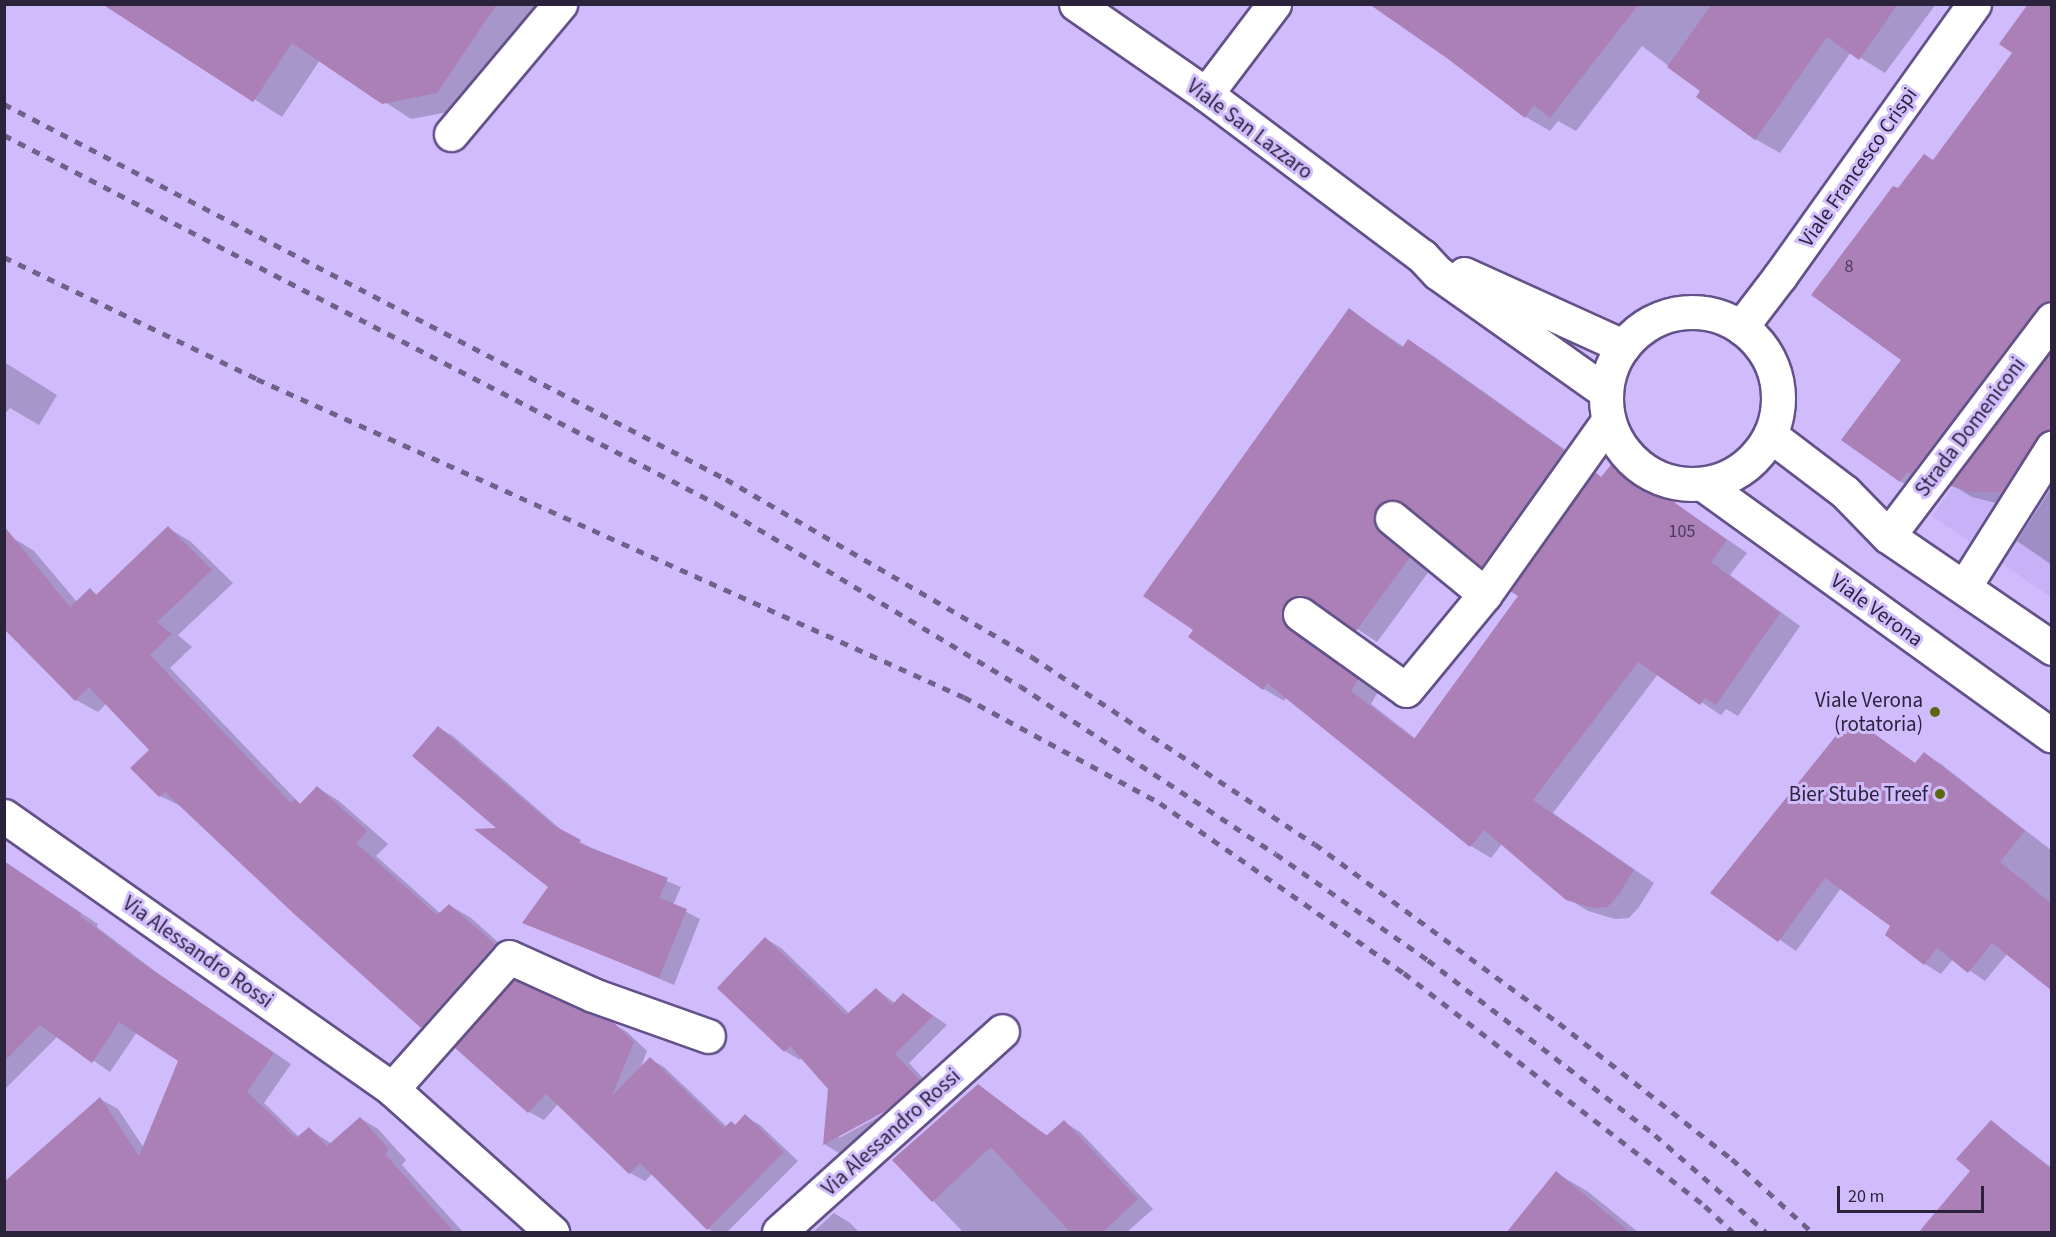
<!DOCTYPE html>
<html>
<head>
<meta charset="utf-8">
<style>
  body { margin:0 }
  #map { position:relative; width:2056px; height:1237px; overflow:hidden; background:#d0bcfc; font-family:"Source Sans 3",sans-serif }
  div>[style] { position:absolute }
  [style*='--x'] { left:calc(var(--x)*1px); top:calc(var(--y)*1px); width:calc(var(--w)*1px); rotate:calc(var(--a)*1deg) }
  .built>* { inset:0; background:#c7b1f7 }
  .shadow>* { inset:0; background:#0003 }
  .building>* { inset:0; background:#ab80b7 }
  .roads { filter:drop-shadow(2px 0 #645189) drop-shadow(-2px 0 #645189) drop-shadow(0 2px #645189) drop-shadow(0 -2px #645189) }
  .minor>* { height:33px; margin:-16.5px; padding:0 16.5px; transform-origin:16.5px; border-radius:16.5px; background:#fff }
  .tertiary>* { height:33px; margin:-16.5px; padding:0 16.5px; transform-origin:16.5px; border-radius:16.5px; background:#fff }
  .secondary>* { height:33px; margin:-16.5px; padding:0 16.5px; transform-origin:16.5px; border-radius:16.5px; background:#fff }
  .secondary>.ring { margin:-16.5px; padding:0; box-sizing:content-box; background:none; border:33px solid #fff; border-radius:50% }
  .rail>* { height:4.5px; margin-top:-2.25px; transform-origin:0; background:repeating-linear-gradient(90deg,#6e618a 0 8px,transparent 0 16px) }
  .dots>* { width:16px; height:16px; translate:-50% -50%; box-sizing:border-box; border:3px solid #d0bcfc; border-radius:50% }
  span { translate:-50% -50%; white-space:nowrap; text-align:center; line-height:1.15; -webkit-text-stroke:6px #d0bcfc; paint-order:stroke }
  .number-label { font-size:18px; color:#4b3a5b }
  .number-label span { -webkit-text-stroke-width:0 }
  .street-label { font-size:21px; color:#2b233c }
  .poi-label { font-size:21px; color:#2b233c }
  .right { translate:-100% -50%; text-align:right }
  .frame { position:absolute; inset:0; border:6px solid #2b233c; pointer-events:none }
  .scale { position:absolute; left:1837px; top:1186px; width:147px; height:27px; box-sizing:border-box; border:3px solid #2b233c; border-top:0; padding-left:8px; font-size:18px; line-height:21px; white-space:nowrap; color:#2b233c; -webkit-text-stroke:4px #d0bcfc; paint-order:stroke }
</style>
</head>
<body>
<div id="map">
  <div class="built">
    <i style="clip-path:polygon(2051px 354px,2051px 597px,1932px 516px)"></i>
  </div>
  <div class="shadow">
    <i style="clip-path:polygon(105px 4px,559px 4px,465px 109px,411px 119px,320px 60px,282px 117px)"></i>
    <i style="clip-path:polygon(1372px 4px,1936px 4px,1885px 73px,1851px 52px,1780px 153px,1755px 139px,1702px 91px,1642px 46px,1576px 131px,1558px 121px,1550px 131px,1526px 117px,1449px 57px)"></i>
    <i style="clip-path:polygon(2052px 4px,2052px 328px,1921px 493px,1900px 481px,1903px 360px,1899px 190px,1934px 161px)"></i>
    <i style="clip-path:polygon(1349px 310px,1404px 347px,1409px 341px,1429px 353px,1584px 463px,1503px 577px,1482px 566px,1415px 511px,1407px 511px,1430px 570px,1377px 642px,1324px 607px,1314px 608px,1304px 636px,1378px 692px,1371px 704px,1416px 739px,1615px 462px,1747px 553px,1730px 575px,1800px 626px,1738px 716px,1726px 709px,1721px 715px,1658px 674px,1553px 813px,1654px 883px,1639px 907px,1629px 918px,1615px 919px,1588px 911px,1567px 898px,1502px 844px,1491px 858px,1471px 846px,1287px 696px,1284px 701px,1264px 689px,1190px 637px)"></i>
    <i style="clip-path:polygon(2052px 353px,2052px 458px,2023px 503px,1996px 503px,1972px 497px,1952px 485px)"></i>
    <i style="clip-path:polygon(4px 362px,57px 395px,39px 425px,10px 408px,4px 415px)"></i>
    <i style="clip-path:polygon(2052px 487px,2052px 565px,2017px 541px)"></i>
    <i style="clip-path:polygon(168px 528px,190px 541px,233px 583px,178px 635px,192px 647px,170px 668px,301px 805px,318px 788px,339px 801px,388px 844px,376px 856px,441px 914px,449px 905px,471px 918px,516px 958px,444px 1039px,422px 1026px,183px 807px,160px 796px,151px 750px,107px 703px,98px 712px,76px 700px,13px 538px,34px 551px,77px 602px,90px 590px,98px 595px)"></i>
    <i style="clip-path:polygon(1852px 719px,1916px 764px,1924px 754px,1941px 764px,2052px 851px,2052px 989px,2007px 954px,1985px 981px,1953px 959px,1941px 974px,1925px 964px,1892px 926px,1841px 888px,1796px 951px,1712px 893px)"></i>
    <i style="clip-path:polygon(439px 728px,453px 736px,565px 833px,594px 850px,681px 887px,673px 905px,700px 919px,674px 985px,524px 922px,551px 887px,498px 828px)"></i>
    <i style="clip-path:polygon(10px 867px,98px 924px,97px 927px,156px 972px,291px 1064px,264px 1103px,299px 1137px,309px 1129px,332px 1144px,360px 1118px,378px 1129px,406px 1160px,402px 1165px,463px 1232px,30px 1232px,100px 1099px,118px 1109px,144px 1148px,180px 1061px,137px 1032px,110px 1072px,58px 1036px,4px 1090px,4px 875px)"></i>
    <i style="clip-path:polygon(evenodd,766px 939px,781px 948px,850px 1014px,876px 989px,895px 1003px,903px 995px,947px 1025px,909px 1063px,933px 1089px,899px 1120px,839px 1153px,824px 1144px,830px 1088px,802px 1057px,800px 1060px,785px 1051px,719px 988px,766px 939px,890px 1107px,891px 1110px,839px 1138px,839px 1135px,890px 1107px)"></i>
    <i style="clip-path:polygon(612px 1023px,627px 1032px,647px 1051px,640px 1069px,650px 1059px,664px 1067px,727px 1127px,731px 1122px,737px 1126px,745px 1116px,760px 1125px,798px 1161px,727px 1232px,715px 1232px,708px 1229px,652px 1174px,645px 1181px,630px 1173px,558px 1104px,544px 1120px,529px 1112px,456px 1047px)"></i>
    <i style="clip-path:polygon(978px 1086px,1048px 1136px,1064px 1122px,1080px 1132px,1153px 1209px,1127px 1232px,963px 1232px,894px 1160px)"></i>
    <i style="clip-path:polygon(2002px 1130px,2052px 1168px,2052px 1232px,1972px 1171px)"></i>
    <i style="clip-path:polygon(1556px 1173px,1587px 1191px,1638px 1232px,1508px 1232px)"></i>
    <i style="clip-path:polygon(834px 1213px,850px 1223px,859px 1232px,813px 1232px)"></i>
  </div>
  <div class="building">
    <i style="clip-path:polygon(102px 4px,497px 4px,437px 93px,382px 104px,292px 43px,253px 102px)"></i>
    <i style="clip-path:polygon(1369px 4px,1639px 4px,1550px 118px,1534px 105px,1525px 118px,1448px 59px)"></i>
    <i style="clip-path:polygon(1712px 4px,1898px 4px,1859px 60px,1827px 37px,1755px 140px,1696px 97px,1700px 91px,1667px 67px)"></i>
    <i style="clip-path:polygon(2028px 4px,2052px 4px,2052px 301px,2037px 308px,1911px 474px,1907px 472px,1900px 482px,1841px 440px,1901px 360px,1811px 295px,1893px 186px,1898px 188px,1924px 154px,1933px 160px,2012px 53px,1999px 44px)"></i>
    <i style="clip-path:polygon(1349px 308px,1402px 348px,1408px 339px,1564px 450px,1481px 567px,1404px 503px,1396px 500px,1386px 500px,1377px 507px,1373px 516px,1375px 525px,1410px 557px,1356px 631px,1310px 598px,1302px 595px,1293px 597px,1284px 604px,1281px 613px,1283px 622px,1289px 629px,1358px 679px,1351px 691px,1414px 739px,1518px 596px,1510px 591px,1595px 472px,1601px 477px,1615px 460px,1727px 540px,1711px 562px,1780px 613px,1716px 705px,1705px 698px,1700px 705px,1638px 662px,1533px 800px,1634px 870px,1618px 896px,1607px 907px,1593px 908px,1566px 900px,1484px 830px,1470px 847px,1267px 683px,1263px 690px,1188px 637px,1193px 630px,1143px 596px)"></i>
    <i style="clip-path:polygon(2052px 351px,2052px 429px,2043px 432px,2036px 438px,2002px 492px,1974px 492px,1950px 486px)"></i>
    <i style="clip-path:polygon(4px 526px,70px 607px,90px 588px,96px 595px,168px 526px,212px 570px,157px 622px,172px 634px,150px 655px,291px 803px,295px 799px,300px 804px,317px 786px,367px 831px,356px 843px,437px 915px,449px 904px,495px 944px,421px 1028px,292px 912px,165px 792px,159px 797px,130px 768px,149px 750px,89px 687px,75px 701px,4px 629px)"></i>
    <i style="clip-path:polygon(1851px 717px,1915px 763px,1924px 752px,2025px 831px,2000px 862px,2052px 904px,2052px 991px,1992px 943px,1968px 973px,1937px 948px,1924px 965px,1885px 935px,1890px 926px,1825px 878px,1778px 942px,1710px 893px)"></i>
    <i style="clip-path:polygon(438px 726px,553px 825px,581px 840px,579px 843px,668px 878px,659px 898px,687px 909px,659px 978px,522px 923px,548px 887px,474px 829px,496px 828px,412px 756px)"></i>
    <i style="clip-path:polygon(4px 861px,81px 913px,80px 916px,138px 960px,274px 1053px,247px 1092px,296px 1138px,309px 1127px,327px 1146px,360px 1117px,389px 1149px,385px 1154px,455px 1233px,4px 1233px,4px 1182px,100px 1097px,139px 1156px,178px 1061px,119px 1022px,92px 1063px,40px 1025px,4px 1062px)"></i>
    <i style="clip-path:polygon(765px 937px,846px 1015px,876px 988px,892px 1005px,903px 993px,933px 1016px,895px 1054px,920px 1080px,884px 1112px,823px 1145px,828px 1089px,790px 1046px,784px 1052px,717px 988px)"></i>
    <i style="clip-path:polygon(514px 980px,613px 1022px,634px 1042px,612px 1096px,650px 1057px,724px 1128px,731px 1121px,735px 1125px,745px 1114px,784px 1152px,707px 1230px,640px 1163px,629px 1174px,546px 1094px,528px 1113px,454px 1047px)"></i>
    <i style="clip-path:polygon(978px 1084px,1046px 1136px,1064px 1120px,1138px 1199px,1102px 1233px,1071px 1233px,991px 1147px,932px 1202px,892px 1160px)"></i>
    <i style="clip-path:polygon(1991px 1120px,2052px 1170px,2052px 1233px,1918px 1233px,1970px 1171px,1956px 1159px)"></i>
    <i style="clip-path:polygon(1556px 1171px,1631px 1233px,1506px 1233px)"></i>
  </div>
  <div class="roads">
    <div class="minor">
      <i style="--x:1206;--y:94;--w:113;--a:-52.9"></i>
      <i style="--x:451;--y:134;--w:170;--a:-50"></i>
      <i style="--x:1392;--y:518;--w:120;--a:39.3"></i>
      <i style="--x:1888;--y:536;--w:272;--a:-52.9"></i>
      <i style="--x:1964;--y:587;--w:165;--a:-57.7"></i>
      <i style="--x:1300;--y:614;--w:130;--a:35.6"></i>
      <i style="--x:1406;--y:690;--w:124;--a:-50.5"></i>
      <i style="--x:1485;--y:594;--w:212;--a:-54.6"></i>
      <i style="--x:4;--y:816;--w:474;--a:35.1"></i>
      <i style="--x:392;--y:1089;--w:215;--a:41.8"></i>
      <i style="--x:392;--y:1089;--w:176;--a:-48.4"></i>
      <i style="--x:509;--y:957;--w:92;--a:24.3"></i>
      <i style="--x:593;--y:995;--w:122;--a:19.6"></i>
      <i style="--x:779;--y:1232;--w:300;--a:-42"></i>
    </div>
    <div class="tertiary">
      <i style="--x:1741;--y:327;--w:64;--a:-52.6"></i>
      <i style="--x:1780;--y:276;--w:334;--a:-54.5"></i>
    </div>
    <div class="secondary">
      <i style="--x:1076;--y:4;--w:158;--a:34.7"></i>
      <i style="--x:1206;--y:94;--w:270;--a:36.9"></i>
      <i style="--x:1422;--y:256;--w:23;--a:47"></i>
      <i style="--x:1438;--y:273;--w:206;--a:35.3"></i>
      <i style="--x:1464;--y:274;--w:175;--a:24.4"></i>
      <i class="ring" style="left:1606px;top:312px;width:139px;height:139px"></i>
      <i style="--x:1770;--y:435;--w:94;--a:37.2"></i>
      <i style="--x:1845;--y:492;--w:62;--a:45.7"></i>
      <i style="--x:1888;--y:536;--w:199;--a:34.3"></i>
      <i style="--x:1703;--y:484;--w:430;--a:35.8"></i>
    </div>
  </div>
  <div class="rail">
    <i style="--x:4;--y:104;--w:814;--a:27.45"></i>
    <i style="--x:726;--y:479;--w:354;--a:30.2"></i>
    <i style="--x:1032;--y:657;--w:339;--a:33.5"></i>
    <i style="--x:1315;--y:844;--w:303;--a:36.3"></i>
    <i style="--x:1559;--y:1023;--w:220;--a:38.2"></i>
    <i style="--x:1732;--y:1159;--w:108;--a:42.4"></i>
    <i style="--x:4;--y:135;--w:803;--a:27.36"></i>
    <i style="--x:717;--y:504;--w:353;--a:31"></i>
    <i style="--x:1020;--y:686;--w:306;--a:33.3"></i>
    <i style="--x:1276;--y:854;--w:185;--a:34.9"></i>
    <i style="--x:1428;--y:960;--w:287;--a:37.6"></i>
    <i style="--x:1655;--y:1135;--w:147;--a:41.1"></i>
    <i style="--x:4;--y:257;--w:281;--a:25.7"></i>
    <i style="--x:257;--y:379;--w:775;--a:24.22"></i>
    <i style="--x:964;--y:697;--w:223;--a:28.4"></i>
    <i style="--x:1160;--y:803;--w:297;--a:34.9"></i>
    <i style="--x:1404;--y:973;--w:381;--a:37.7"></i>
    <i style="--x:1705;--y:1206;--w:38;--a:43"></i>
  </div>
  <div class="dots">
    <i style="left:1935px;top:712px;background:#5a670e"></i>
    <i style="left:1940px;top:794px;background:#5a670e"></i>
  </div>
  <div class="number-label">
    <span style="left:1849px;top:267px">8</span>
    <span style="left:1682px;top:532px">105</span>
  </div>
  <div class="street-label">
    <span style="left:1250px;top:129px;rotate:37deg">Viale San Lazzaro</span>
    <span style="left:1858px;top:167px;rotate:-55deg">Viale Francesco Crispi</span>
    <span style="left:1970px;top:427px;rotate:-53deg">Strada Domeniconi</span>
    <span style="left:1877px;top:610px;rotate:36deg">Viale Verona</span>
    <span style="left:198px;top:952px;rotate:35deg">Via Alessandro Rossi</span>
    <span style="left:891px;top:1132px;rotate:-42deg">Via Alessandro Rossi</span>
  </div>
  <div class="poi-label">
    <span class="right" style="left:1923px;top:712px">Viale Verona<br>(rotatoria)</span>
    <span class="right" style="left:1928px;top:794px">Bier Stube Treef</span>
  </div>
  <div class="frame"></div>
  <div class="scale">20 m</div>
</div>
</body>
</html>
